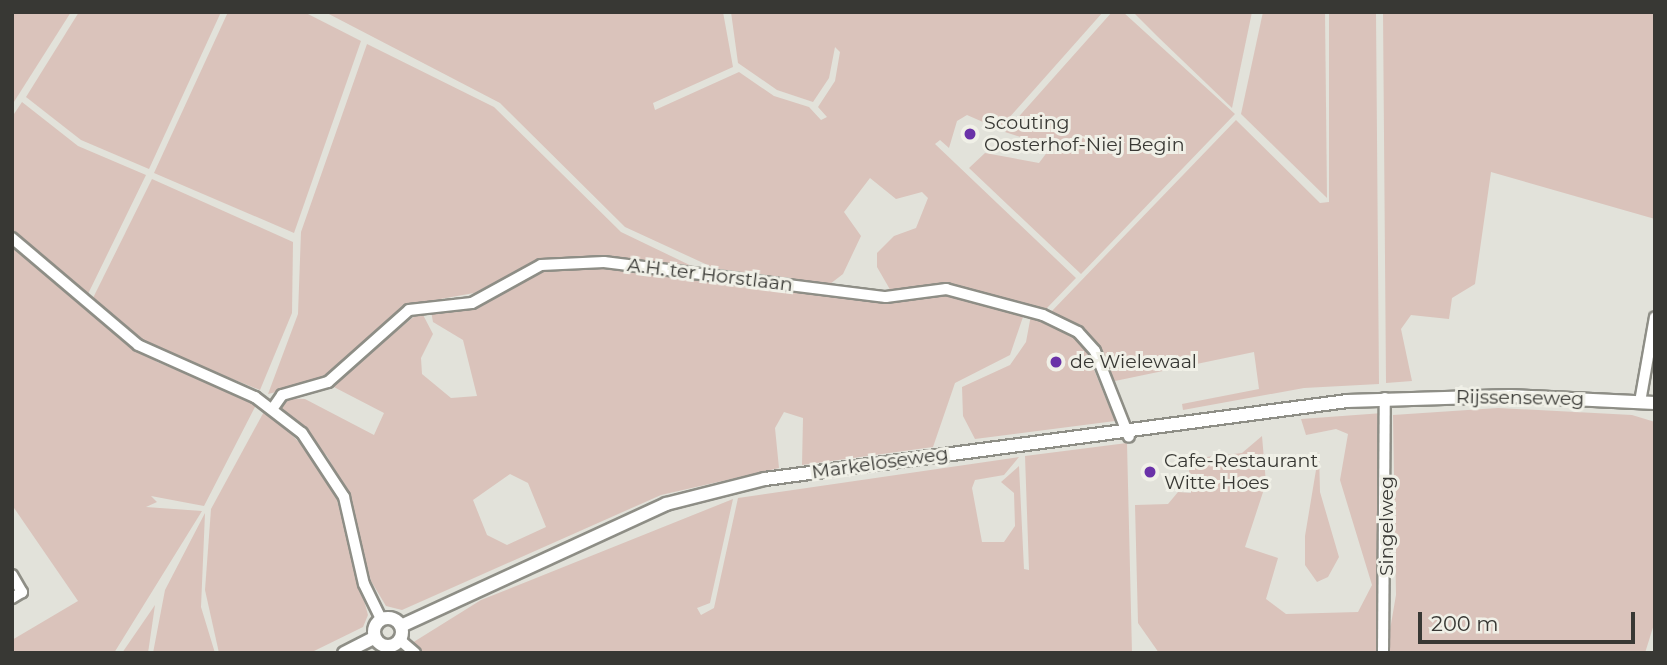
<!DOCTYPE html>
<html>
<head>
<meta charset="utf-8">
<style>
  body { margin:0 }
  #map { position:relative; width:1667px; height:665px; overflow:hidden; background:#e2e2da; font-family:Montserrat,sans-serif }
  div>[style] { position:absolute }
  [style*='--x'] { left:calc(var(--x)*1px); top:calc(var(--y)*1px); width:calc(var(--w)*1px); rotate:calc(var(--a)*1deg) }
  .green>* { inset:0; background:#dac3bb }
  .roads { filter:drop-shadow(2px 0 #8e8e86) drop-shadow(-2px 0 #8e8e86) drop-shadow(0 2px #8e8e86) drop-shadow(0 -2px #8e8e86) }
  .minor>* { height:10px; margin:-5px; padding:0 5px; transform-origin:5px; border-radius:5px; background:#fff }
  .major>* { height:12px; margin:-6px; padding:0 6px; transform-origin:6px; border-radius:6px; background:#fff }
  .major>.ring { margin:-6px; padding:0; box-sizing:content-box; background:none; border:12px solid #fff; border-radius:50% }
  .dots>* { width:19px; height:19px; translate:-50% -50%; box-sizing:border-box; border:4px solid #f0f0e7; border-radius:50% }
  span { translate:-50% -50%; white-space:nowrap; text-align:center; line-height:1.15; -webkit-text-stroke:6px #f0f0e7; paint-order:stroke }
  .poi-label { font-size:19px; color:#383834 }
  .left { translate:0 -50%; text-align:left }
  .street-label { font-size:19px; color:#383834 }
  .frame { position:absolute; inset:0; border:14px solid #383834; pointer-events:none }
  .scale { position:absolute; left:1418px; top:612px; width:217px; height:32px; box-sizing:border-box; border:4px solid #383834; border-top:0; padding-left:9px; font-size:21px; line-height:24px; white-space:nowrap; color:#383834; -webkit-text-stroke:5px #f0f0e7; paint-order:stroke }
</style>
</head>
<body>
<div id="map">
  <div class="green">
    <i style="clip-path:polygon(12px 12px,71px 12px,12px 105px)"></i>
    <i style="clip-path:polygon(79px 12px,221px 12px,149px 169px,81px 140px,26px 97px)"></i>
    <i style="clip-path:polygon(228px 12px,304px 12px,361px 41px,294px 233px,154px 173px)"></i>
    <i style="clip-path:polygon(325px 12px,723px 12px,733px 67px,653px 103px,655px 110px,739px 72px,774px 96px,809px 107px,821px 120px,827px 117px,818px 107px,835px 81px,840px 52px,835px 47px,829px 78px,813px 102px,777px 90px,738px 63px,731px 12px,1103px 12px,999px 129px,967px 115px,957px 121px,949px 148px,940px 140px,935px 144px,1076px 278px,1045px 310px,953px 287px,892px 293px,877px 267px,877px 253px,894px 236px,916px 228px,928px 198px,922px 192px,896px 199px,870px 178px,844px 212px,861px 236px,843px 274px,830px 284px,725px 273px,625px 227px,500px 103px)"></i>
    <i style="clip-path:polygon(1112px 12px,1123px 12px,1235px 114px,1081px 274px,969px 168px,985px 153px,1039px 163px,1051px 147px,1005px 132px)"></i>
    <i style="clip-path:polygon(1133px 12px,1252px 12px,1232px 108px,1157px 36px)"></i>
    <i style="clip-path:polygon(1263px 12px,1325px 12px,1327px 198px,1241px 114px)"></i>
    <i style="clip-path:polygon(1329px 12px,1376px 12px,1379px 384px,1304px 388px,1183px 410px,1182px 404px,1259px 389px,1254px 352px,1115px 381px,1082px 329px,1051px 312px,1236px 120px,1320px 203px,1329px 202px)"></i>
    <i style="clip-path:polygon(1383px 12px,1655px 12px,1655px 219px,1491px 172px,1475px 284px,1452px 298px,1449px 319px,1411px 315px,1401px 329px,1412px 381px,1386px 383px)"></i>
    <i style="clip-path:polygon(367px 44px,494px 107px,621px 232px,700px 270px,585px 257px,540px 259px,474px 293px,407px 305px,318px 382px,268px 394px,298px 314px,301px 232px)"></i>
    <i style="clip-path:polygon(22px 102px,78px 146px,146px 175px,87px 296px,12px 234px,12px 117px)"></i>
    <i style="clip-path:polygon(152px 179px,293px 242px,292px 313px,260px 390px,146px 344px,92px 300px)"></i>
    <i style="clip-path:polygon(12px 245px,157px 362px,257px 403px,204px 506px,151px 496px,157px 502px,146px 507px,202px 511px,114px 653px,12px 653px,12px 640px,78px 601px,12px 505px)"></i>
    <i style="clip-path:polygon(evenodd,546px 269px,604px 269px,884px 303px,939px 294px,1024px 314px,1010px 355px,955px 383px,933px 447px,802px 465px,803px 418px,784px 412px,775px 428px,779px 468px,661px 495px,402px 610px,386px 606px,371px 581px,347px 491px,327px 456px,281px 413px,282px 398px,305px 399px,374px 435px,384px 413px,330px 385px,421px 311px,433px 334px,421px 358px,422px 374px,451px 398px,477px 396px,463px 340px,433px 322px,431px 311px,477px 304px,546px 269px,510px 474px,528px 483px,546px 527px,507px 545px,487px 535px,473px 500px,510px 474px)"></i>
    <i style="clip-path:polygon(1031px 315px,1083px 343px,1115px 421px,975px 439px,963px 416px,962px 387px,1010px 365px,1026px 342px)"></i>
    <i style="clip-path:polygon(266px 408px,318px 462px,336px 496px,368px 615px,363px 627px,310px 653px,219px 653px,205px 590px,211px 509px)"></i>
    <i style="clip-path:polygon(1498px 408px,1632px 415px,1655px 422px,1655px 621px,1645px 653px,1386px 653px,1396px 595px,1393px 415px)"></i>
    <i style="clip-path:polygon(1383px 413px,1378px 653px,1159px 653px,1138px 623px,1135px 505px,1168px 504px,1178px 492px,1191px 493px,1188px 459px,1242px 453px,1262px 436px,1266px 483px,1245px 547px,1278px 558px,1266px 599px,1286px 614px,1358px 612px,1372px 585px,1340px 480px,1348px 434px,1336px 429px,1306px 435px,1301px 419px)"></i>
    <i style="clip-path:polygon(1127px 443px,1132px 653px,424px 653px,412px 643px,481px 600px,733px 499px,710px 603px,697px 608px,701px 615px,714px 608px,738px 498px,1019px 457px,1004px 475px,975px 480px,972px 488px,982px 542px,1004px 542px,1015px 526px,1014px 493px,1001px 482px,1019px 466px,1024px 569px,1029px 570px,1025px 456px)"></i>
    <i style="clip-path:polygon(1319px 452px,1320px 492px,1339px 557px,1328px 577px,1317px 582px,1305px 565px,1305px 536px)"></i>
    <i style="clip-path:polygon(205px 513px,201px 607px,215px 653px,153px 653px,165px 590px)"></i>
    <i style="clip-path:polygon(155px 605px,148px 653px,122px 653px)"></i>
  </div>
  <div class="roads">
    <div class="minor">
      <i style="--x:12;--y:238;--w:165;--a:40.3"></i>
      <i style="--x:138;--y:345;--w:128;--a:24"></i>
      <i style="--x:255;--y:397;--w:59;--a:37.5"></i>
      <i style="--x:302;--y:433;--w:77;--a:56.7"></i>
      <i style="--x:344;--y:497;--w:89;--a:77.1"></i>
      <i style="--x:364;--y:584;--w:39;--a:64"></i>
      <i style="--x:1640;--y:402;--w:86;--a:-80"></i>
      <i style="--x:273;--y:408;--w:16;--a:-55"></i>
      <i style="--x:282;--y:395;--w:48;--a:-15.8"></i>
      <i style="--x:328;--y:382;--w:108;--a:-41.6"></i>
      <i style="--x:409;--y:310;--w:63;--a:-6.3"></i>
      <i style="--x:472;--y:303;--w:79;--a:-28.8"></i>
      <i style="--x:541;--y:265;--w:63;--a:-2.7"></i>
      <i style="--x:604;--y:262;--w:284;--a:7.1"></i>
      <i style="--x:886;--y:297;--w:61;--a:-7.6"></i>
      <i style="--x:946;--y:289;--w:100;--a:15"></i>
      <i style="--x:1043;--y:315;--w:39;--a:26"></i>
      <i style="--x:1078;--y:332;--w:25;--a:48"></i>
      <i style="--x:1095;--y:351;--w:92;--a:68.4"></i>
      <i style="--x:12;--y:575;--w:20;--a:60"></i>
      <i style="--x:22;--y:592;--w:12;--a:149"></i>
      <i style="--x:400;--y:640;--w:20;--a:41"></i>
      <i style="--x:1383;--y:653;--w:255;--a:-89.6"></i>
    </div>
    <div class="major">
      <i class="ring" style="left:374px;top:618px;width:16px;height:16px"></i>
      <i style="--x:401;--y:626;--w:292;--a:-24.7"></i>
      <i style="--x:666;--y:504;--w:102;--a:-14.2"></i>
      <i style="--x:765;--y:479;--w:587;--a:-7.63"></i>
      <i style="--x:1347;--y:401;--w:163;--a:-1.8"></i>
      <i style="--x:1510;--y:396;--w:145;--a:2.8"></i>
      <i style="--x:344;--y:653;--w:34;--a:-27"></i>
    </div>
  </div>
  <div class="dots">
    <i style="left:970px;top:134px;background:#6a32a8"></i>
    <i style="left:1056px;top:362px;background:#6a32a8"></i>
    <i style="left:1150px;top:472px;background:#6a32a8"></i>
  </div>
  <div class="poi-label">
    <span class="left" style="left:984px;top:134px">Scouting<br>Oosterhof-Niej Begin</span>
    <span class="left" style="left:1070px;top:362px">de Wielewaal</span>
    <span class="left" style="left:1164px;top:472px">Cafe-Restaurant<br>Witte Hoes</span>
  </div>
  <div class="street-label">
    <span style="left:710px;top:275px;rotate:7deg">A.H. ter Horstlaan</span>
    <span style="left:1520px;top:398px;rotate:1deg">Rijssenseweg</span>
    <span style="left:880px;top:463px;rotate:-8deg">Markeloseweg</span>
    <span style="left:1387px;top:526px;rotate:-90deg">Singelweg</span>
  </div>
  <div class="frame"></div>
  <div class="scale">200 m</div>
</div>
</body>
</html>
